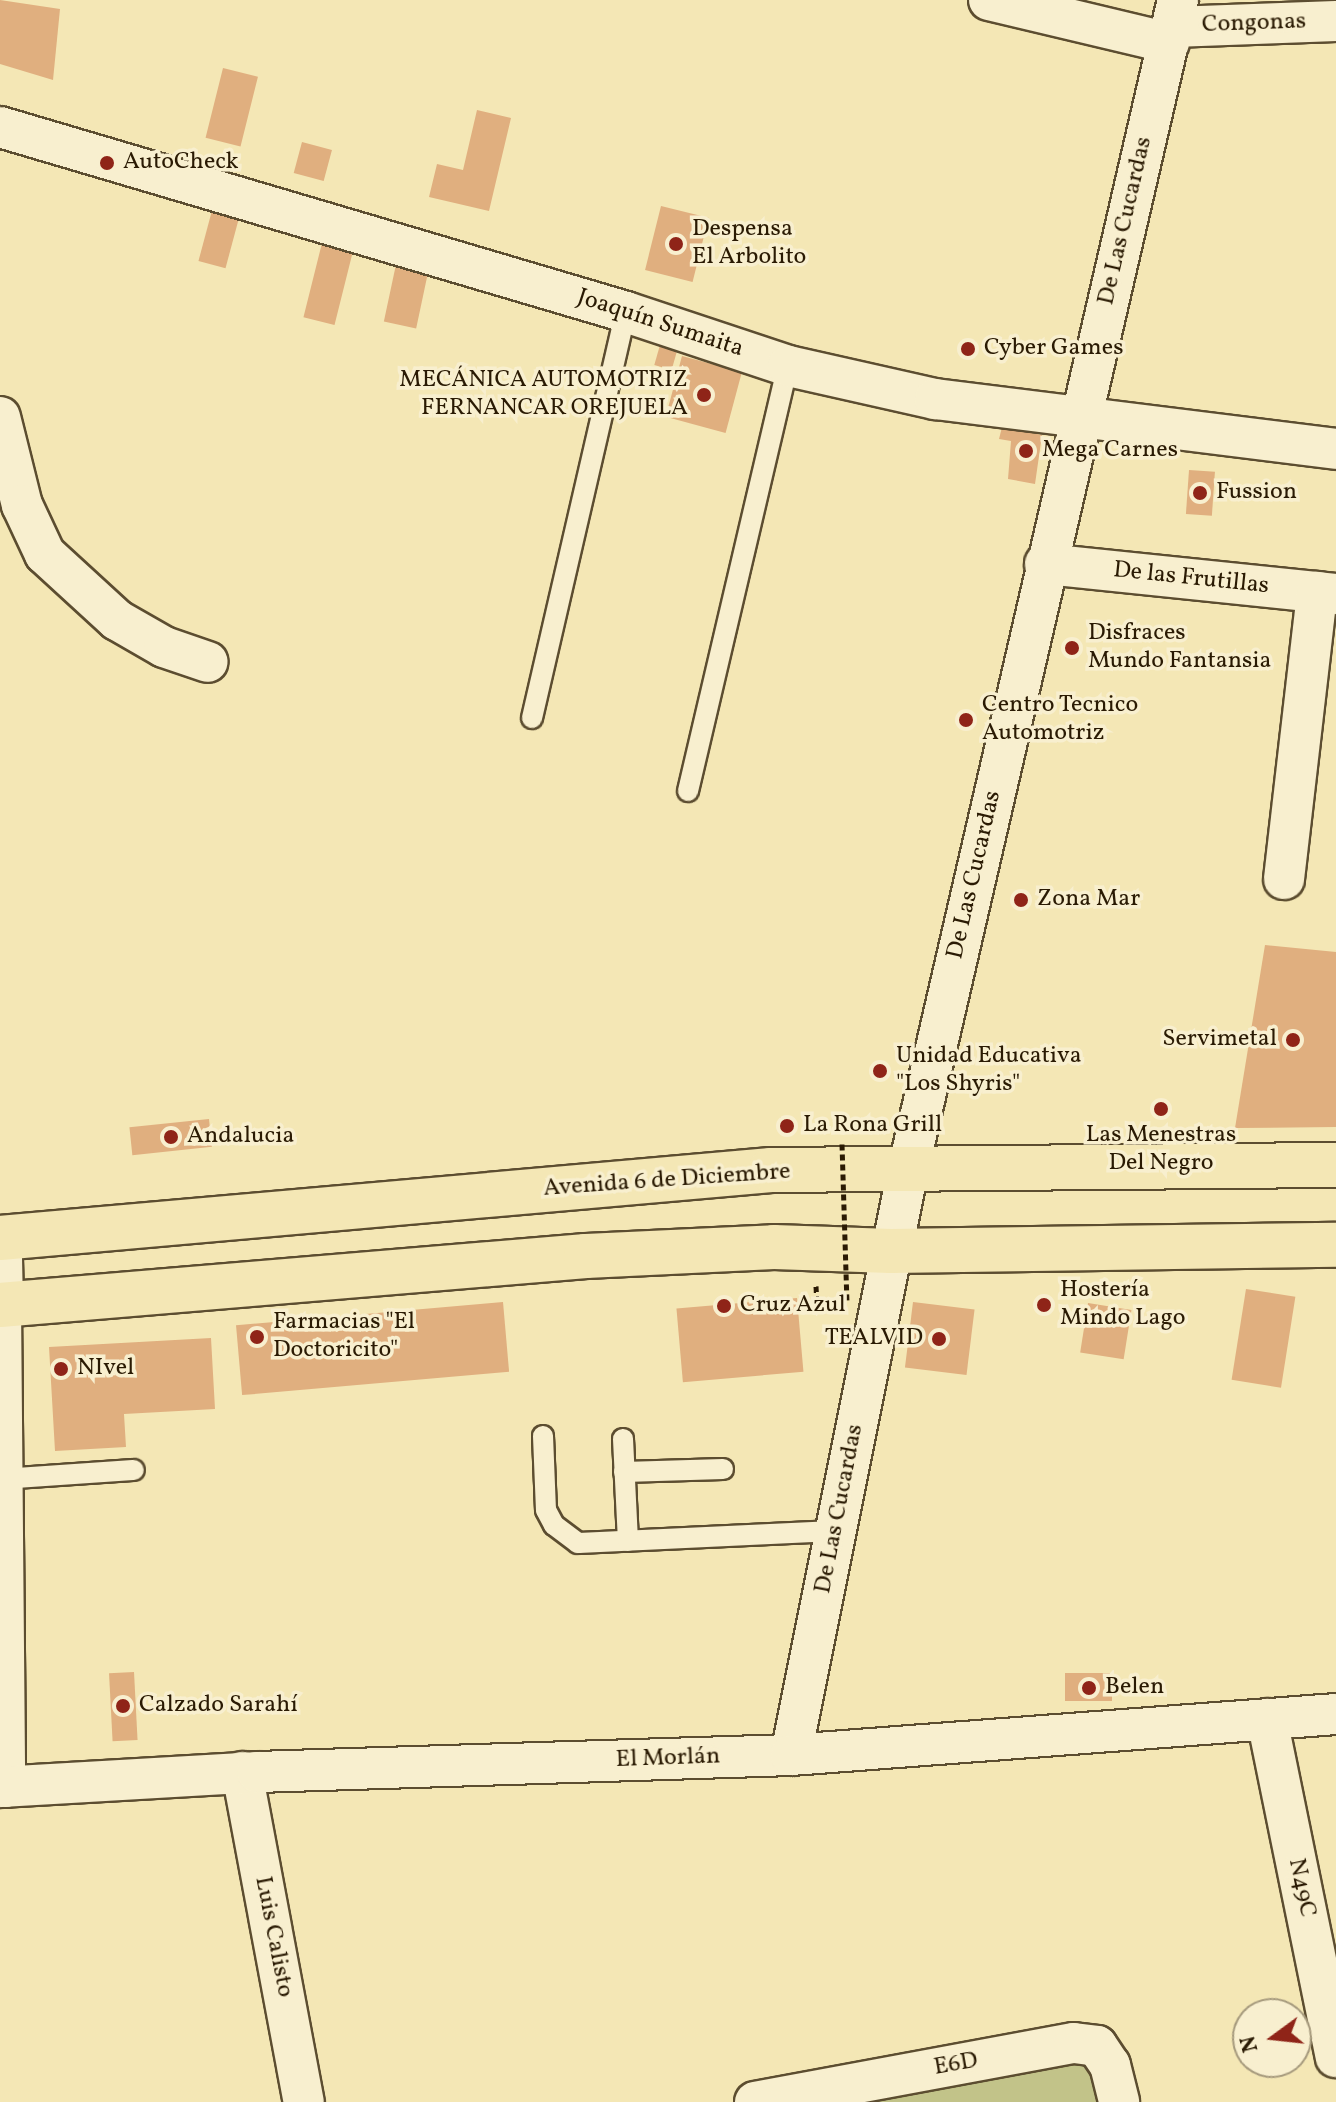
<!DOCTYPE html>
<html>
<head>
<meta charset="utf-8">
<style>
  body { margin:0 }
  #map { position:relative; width:1336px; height:2102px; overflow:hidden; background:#f4e7b5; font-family:Vollkorn,serif }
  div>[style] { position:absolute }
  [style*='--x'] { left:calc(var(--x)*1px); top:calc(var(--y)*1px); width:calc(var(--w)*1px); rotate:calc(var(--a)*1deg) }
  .green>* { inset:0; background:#c2c389 }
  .building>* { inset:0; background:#e0af7f; transform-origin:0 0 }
  .path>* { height:5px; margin-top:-2.5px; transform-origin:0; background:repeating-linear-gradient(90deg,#2a1a03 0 6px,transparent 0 10px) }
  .roads { filter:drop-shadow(2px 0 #5c4d30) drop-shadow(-2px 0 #5c4d30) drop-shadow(0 2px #5c4d30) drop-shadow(0 -2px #5c4d30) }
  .service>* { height:20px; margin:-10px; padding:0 10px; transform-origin:10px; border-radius:10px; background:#f8efcf }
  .minor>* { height:40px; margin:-20px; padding:0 20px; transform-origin:20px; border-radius:20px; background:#f8efcf }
  .tertiary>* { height:44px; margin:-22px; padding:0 22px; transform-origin:22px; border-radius:22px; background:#f8efcf }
  .primary>* { height:44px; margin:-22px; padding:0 22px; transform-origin:22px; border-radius:22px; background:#f4e7b5 }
  .path-bridge>* { height:5px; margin-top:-2.5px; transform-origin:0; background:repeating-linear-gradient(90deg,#2a1a03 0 6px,transparent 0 10px) }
  .dots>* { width:22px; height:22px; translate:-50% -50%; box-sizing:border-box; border:4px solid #f8efcf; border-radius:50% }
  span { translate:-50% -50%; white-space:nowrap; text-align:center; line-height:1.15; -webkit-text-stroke:7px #f8efcf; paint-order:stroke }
  .street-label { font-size:24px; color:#2a1a03 }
  .poi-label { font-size:24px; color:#2a1a03 }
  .left { translate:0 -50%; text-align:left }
  .right { translate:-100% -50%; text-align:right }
  .north { position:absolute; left:1232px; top:1998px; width:80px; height:80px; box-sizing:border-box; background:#f8efcf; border:2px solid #a69a7d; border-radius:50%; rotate:255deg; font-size:22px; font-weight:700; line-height:32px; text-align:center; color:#2a1a03 }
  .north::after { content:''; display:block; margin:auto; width:28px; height:36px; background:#8f2418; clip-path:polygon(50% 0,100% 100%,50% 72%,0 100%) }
</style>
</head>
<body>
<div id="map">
  <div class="green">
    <i style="clip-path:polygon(1090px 2060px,1097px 2102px,871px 2102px)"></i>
  </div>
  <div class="building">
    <i style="clip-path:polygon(0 0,60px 9px,53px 80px,0 64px)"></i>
    <i style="left:223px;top:68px;width:36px;height:72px;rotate:14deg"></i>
    <i style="clip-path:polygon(477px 110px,511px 118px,489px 211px,429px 197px,437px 164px,463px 170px)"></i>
    <i style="left:302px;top:142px;width:31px;height:32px;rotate:15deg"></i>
    <i style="left:214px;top:203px;width:28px;height:60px;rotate:15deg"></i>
    <i style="left:661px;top:206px;width:49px;height:66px;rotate:14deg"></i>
    <i style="left:325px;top:231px;width:32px;height:89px;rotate:14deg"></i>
    <i style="left:398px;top:255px;width:33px;height:68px;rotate:12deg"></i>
    <i style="left:662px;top:338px;width:18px;height:28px;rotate:16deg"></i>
    <i style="left:964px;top:339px;width:12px;height:17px;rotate:9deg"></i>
    <i style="left:682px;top:356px;width:62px;height:63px;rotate:15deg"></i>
    <i style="clip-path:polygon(1002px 427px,1042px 435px,1035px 484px,1008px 479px,1011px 441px,999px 439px)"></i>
    <i style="left:1189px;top:470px;width:26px;height:44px;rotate:4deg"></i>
    <i style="clip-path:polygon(1265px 945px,1336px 952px,1336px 1127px,1235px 1128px)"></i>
    <i style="left:793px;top:1117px;width:17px;height:13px;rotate:90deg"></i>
    <i style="left:209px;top:1119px;width:28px;height:80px;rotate:84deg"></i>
    <i style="left:1246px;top:1289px;width:50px;height:92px;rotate:9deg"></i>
    <i style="left:797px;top:1298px;width:74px;height:121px;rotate:85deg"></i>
    <i style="left:503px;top:1302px;width:70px;height:268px;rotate:85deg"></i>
    <i style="left:913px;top:1302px;width:62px;height:66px;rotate:7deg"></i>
    <i style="left:1088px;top:1303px;width:44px;height:50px;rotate:9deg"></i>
    <i style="clip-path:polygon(211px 1338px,215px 1409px,124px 1414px,126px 1447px,55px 1451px,49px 1347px)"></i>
    <i style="left:134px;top:1672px;width:68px;height:25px;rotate:87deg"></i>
    <i style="left:1112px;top:1673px;width:28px;height:47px;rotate:90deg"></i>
  </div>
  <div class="path">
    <i style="--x:816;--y:1286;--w:17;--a:87"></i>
    <i style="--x:817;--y:1303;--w:29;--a:0"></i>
  </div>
  <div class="roads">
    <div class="service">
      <i style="--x:532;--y:718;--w:417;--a:-77"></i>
      <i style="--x:688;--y:791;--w:437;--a:-76.8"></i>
      <i style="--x:543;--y:1436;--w:74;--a:87.7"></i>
      <i style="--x:546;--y:1510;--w:17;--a:62"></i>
      <i style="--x:554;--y:1525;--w:30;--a:37"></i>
      <i style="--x:578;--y:1543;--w:257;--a:-2.7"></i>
      <i style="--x:623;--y:1439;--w:102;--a:87.2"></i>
      <i style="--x:624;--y:1472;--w:99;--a:-1.7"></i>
      <i style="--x:2;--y:1479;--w:132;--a:-3.9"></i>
    </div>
    <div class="minor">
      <i style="--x:989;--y:0;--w:185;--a:13.4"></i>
      <i style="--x:1173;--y:27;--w:163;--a:-2.1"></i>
      <i style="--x:0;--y:127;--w:653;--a:16.46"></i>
      <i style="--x:626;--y:312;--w:171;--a:18.4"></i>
      <i style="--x:788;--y:366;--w:151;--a:12.7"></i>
      <i style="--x:935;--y:399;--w:404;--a:7.1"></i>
      <i style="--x:0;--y:417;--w:91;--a:76"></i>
      <i style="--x:22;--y:505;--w:54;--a:64.9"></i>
      <i style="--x:45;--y:554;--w:98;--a:42.5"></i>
      <i style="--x:117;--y:620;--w:54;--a:29.9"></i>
      <i style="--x:164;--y:647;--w:46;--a:18.8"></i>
      <i style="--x:1045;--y:564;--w:293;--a:5.9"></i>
      <i style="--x:1284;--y:879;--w:289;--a:-83.4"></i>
      <i style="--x:1;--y:1305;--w:482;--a:89.5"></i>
      <i style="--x:1267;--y:1719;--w:345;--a:78.5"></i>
      <i style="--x:791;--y:1755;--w:597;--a:-78.69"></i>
      <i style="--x:908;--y:1170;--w:1201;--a:-77.01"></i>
      <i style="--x:242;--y:1772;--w:336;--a:79.4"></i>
      <i style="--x:0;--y:1787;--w:257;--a:-3.3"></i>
      <i style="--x:257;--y:1772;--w:534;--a:-1.82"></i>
      <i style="--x:791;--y:1755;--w:547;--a:-4.3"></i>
      <i style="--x:755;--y:2102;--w:324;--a:-10.5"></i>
      <i style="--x:1074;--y:2043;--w:23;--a:7"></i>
      <i style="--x:1097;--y:2046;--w:23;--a:56"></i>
      <i style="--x:1110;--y:2065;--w:38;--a:76"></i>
    </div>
    <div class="tertiary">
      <i style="--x:0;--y:1258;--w:47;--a:88.8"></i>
    </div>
    <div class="primary">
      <i style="--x:0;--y:1238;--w:774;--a:-5.04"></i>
      <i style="--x:771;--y:1170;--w:565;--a:-0.51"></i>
      <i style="--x:0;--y:1305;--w:588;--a:-4.78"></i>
      <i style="--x:586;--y:1256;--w:188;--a:-2.7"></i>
      <i style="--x:774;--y:1247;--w:117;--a:2"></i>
      <i style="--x:891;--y:1251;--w:445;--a:-0.8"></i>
    </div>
  </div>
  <div class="path-bridge">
    <i style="--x:842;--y:1144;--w:159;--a:88.2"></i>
  </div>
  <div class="dots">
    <i style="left:107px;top:163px;background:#8f2418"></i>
    <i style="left:676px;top:244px;background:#8f2418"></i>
    <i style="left:968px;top:349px;background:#8f2418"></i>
    <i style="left:704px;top:395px;background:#8f2418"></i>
    <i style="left:1026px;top:451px;background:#8f2418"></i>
    <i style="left:1200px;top:493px;background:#8f2418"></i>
    <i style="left:1072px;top:648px;background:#8f2418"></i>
    <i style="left:966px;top:720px;background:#8f2418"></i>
    <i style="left:1021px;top:900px;background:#8f2418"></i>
    <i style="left:1293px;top:1040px;background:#8f2418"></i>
    <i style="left:880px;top:1071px;background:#8f2418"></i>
    <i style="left:1161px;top:1109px;background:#8f2418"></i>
    <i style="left:787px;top:1126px;background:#8f2418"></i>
    <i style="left:171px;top:1137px;background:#8f2418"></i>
    <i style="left:1044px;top:1305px;background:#8f2418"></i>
    <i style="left:724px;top:1306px;background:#8f2418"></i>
    <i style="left:257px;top:1337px;background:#8f2418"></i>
    <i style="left:939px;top:1339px;background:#8f2418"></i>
    <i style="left:61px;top:1369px;background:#8f2418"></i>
    <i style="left:1089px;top:1688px;background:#8f2418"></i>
    <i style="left:123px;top:1706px;background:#8f2418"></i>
  </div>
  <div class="street-label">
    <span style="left:1254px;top:24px;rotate:-2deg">Congonas</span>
    <span style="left:1126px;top:221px;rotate:-77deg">De Las Cucardas</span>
    <span style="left:660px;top:324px;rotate:18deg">Joaquín Sumaita</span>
    <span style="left:1191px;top:579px;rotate:6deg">De las Frutillas</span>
    <span style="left:975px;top:875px;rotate:-77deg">De Las Cucardas</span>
    <span style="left:667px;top:1181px;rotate:-4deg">Avenida 6 de Diciembre</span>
    <span style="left:840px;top:1509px;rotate:-79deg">De Las Cucardas</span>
    <span style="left:668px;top:1759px;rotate:-2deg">El Morlán</span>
    <span style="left:1301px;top:1888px;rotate:78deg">N49C</span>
    <span style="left:273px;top:1937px;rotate:79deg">Luis Calisto</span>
    <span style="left:956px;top:2065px;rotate:-10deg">E6D</span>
  </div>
  <div class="poi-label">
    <span class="left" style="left:123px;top:163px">AutoCheck</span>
    <span class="left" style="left:692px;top:244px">Despensa<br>El Arbolito</span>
    <span class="left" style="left:984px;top:349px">Cyber Games</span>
    <span class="right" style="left:688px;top:395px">MECÁNICA AUTOMOTRIZ<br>FERNANCAR OREJUELA</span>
    <span class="left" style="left:1042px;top:451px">Mega Carnes</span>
    <span class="left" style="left:1216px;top:493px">Fussion</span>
    <span class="left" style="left:1088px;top:648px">Disfraces<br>Mundo Fantansia</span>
    <span class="left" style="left:982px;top:720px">Centro Tecnico<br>Automotriz</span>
    <span class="left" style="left:1037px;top:900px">Zona Mar</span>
    <span class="right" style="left:1277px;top:1040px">Servimetal</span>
    <span class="left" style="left:896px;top:1071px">Unidad Educativa<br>"Los Shyris"</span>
    <span class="left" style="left:803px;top:1126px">La Rona Grill</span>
    <span style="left:1161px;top:1150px">Las Menestras<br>Del Negro</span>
    <span class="left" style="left:187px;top:1137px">Andalucia</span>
    <span class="left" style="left:1060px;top:1305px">Hostería<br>Mindo Lago</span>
    <span class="left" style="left:740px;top:1306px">Cruz Azul</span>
    <span class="left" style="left:273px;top:1337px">Farmacias "El<br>Doctoricito"</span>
    <span class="right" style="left:923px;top:1339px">TEALVID</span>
    <span class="left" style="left:77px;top:1369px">NIvel</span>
    <span class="left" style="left:1105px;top:1688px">Belen</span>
    <span class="left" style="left:139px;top:1706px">Calzado Sarahí</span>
  </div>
  <div class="north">N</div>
</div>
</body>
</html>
